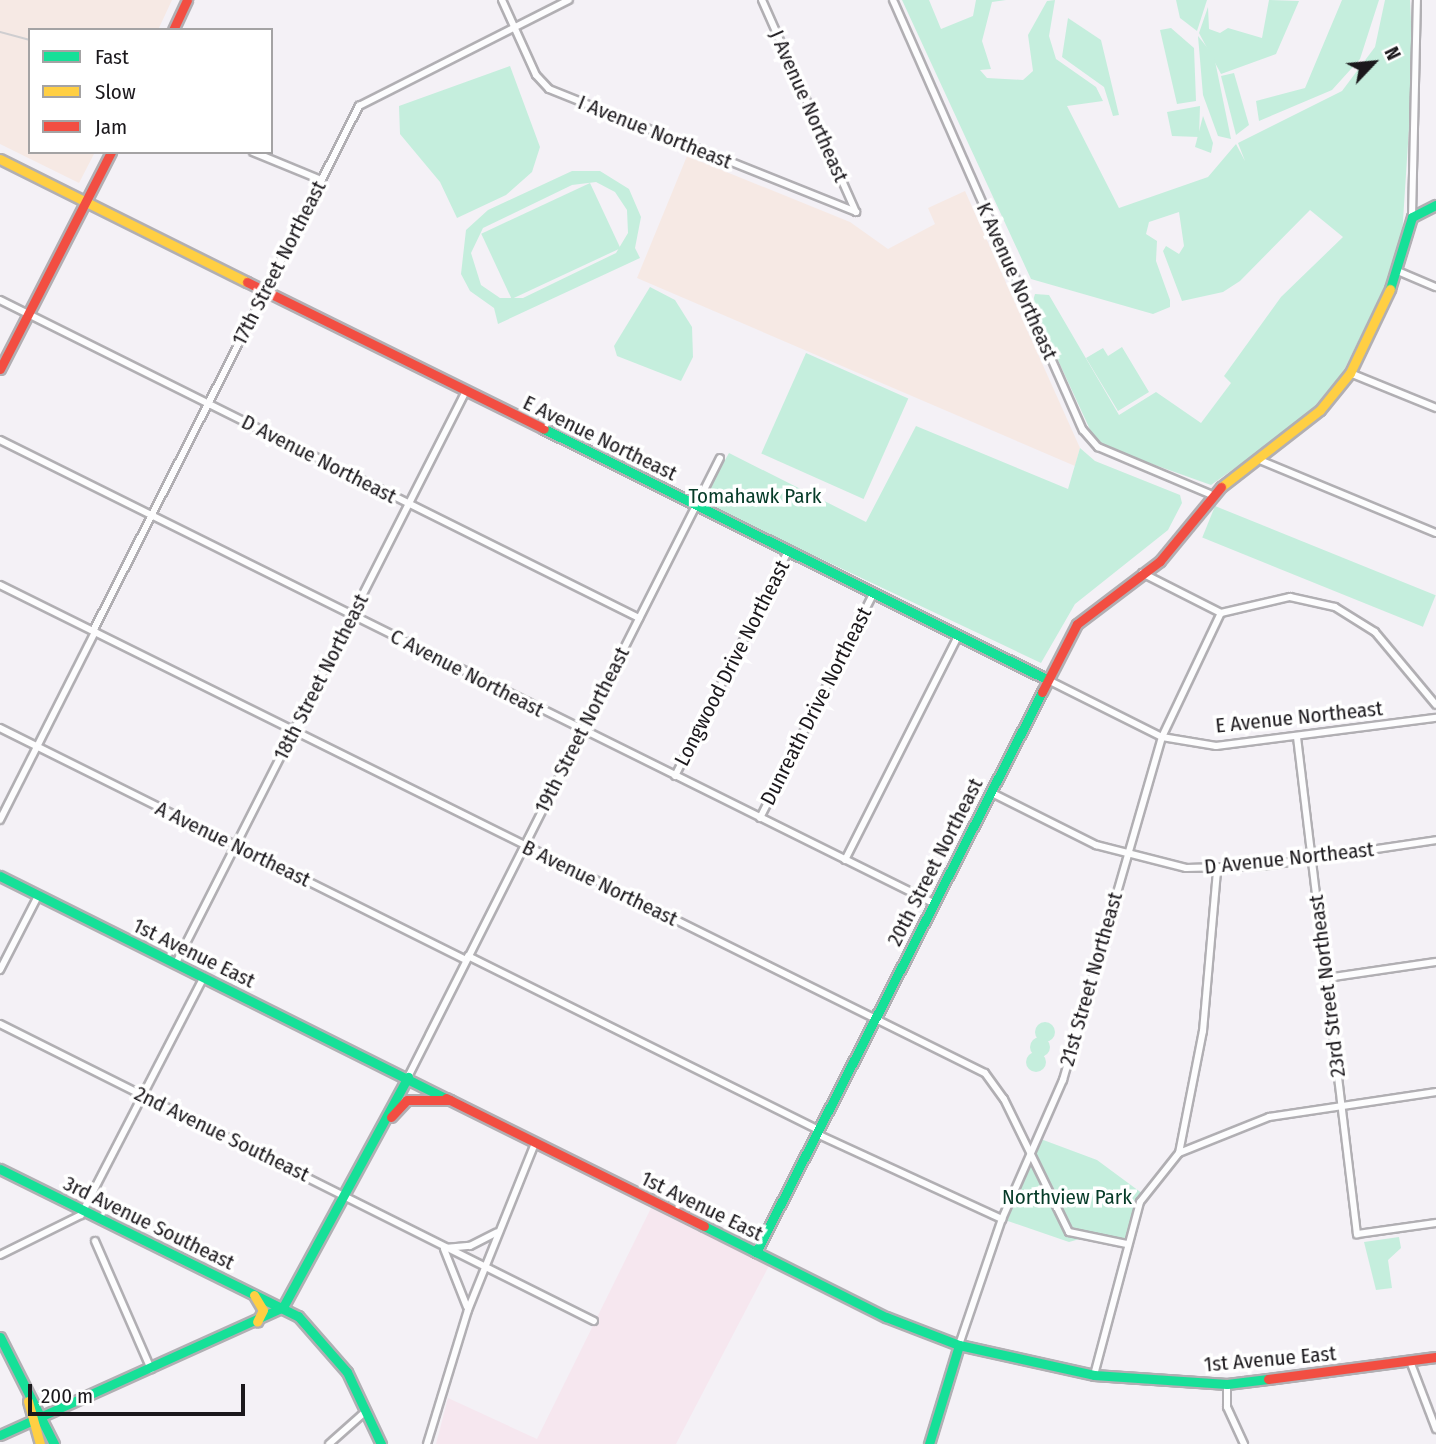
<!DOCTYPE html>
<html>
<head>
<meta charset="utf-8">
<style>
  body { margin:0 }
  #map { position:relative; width:1436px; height:1444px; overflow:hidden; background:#f4f1f6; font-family:"Fira Sans Condensed",sans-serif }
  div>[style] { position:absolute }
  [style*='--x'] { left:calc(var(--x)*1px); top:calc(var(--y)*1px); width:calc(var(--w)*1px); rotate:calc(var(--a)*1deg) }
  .commercial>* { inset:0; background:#f6e7ef }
  .industrial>* { inset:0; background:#f6e9e4 }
  .green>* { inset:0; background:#c5eedd; transform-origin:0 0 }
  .round { border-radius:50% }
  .roads { filter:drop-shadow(2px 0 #b1afb3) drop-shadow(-2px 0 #b1afb3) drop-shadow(0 2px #b1afb3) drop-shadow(0 -2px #b1afb3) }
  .street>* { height:6px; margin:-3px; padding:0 3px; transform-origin:3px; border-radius:3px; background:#fdfdfe }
  .fast>* { height:9px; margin:-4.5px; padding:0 4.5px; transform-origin:4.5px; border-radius:4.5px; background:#16e098 }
  .slow>* { height:9px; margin:-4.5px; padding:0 4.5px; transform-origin:4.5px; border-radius:4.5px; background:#ffcf43 }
  .jam>* { height:9px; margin:-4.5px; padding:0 4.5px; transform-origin:4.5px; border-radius:4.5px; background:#f24e42 }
  .rail>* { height:2px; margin:-1px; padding:0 1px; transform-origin:1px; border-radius:1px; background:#cfced0 }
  span { translate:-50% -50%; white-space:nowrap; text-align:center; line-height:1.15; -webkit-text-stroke:7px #fff; paint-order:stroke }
  .street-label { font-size:21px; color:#1b181c }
  .park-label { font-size:21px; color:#063b28 }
  .legend { position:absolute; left:28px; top:28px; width:245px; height:126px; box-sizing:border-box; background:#fff; border:2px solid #a4a3a4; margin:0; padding:9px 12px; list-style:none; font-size:21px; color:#1b181c }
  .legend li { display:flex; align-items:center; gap:14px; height:35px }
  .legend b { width:35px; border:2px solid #a4a3a4 }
  .north { position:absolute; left:1338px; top:28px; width:70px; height:70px; -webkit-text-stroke:5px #fff; paint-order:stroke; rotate:64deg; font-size:19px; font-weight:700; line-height:28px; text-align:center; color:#1b181c }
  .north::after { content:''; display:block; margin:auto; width:24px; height:32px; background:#1b181c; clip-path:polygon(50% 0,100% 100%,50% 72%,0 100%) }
  .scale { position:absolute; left:28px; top:1384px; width:217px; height:32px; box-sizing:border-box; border:4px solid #1b181c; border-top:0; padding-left:9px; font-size:21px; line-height:24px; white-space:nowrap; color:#1b181c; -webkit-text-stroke:5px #fff; paint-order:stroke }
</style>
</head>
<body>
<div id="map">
  <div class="commercial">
    <i style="clip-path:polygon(654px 1202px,772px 1260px,676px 1444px,436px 1444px,448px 1398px,537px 1439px)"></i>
  </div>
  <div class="industrial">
    <i style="clip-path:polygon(0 0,172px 0,158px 30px,30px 30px,30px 152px,95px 152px,79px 183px,0 144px)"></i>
    <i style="clip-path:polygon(687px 156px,850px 222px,888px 249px,935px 224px,928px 208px,965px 191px,1080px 448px,1075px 466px,637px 278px)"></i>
  </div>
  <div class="green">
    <i style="clip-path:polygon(902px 0,929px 0,941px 29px,973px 16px,976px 0,1006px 0,992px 2px,982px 41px,991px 69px,980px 70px,987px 78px,1023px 80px,1033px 71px,1028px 35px,1047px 1px,1055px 0,1049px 36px,1056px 59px,1096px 87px,1103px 101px,1067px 106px,1119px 208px,1208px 177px,1236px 144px,1245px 161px,1238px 143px,1342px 91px,1375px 47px,1385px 0,1410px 0,1413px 66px,1402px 236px,1392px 273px,1343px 372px,1304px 419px,1211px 485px,1110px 449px,1093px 436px,1032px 304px,1035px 294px,1049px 295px,1119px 415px,1156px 392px,1201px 423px,1231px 383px,1224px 376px,1281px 297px,1343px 237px,1310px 210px,1240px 281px,1223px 292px,1182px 301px,1163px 251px,1166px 246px,1179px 254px,1184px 246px,1179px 212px,1149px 222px,1146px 234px,1157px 241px,1156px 261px,1170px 300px,1170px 307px,1153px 314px,1031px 279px)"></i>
    <i style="clip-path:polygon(1176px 0,1207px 0,1197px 31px,1180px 18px)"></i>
    <i style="clip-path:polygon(1269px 0,1299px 1px,1276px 54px,1221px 74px,1199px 33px,1208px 7px,1209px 29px,1220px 33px,1228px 28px,1262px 38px)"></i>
    <i style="clip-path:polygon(1342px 0,1379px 0,1360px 59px,1332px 90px,1259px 121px,1256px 101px,1305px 88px)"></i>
    <i style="clip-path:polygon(1068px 18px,1101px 40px,1119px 115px,1113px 116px,1104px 87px,1062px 57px)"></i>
    <i style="clip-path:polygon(1171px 28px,1194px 48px,1196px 101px,1177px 104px,1160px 30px)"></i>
    <i style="clip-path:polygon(1198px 36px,1214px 56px,1231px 139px,1218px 136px,1203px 95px)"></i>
    <i style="clip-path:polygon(510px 66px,540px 147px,532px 172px,506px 195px,457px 218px,440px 182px,400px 134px,399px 106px)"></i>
    <i style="clip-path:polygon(1234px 73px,1249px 125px,1236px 135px,1221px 76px)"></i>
    <i style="clip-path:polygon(1200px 106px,1199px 137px,1172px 136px,1167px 112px)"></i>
    <i style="clip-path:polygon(1203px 116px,1213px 143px,1211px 153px,1195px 147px)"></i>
    <i style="clip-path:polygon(evenodd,572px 171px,600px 171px,629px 189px,641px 217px,635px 248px,640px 258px,498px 324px,494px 308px,470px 291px,461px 274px,466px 230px,488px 210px,572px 171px,596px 182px,615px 192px,627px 210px,628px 233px,616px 253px,523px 298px,500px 298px,481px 285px,471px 253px,483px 228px,572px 185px,596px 182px)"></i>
    <i style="left:590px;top:183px;width:72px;height:120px;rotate:65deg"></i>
    <i style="clip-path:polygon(650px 287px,675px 300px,692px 327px,693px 357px,681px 381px,617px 356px,614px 346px)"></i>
    <i style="clip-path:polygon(1122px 347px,1149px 392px,1118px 411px,1086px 358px,1103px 348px,1108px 356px)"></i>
    <i style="left:806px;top:353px;width:112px;height:110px;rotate:24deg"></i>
    <i style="clip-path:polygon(916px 426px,1068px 489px,1080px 448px,1095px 461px,1180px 495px,1182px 503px,1168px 530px,1075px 604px,1041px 663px,701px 502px,729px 453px,866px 522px)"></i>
    <i style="left:1215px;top:506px;width:238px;height:34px;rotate:22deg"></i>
    <i class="round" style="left:1035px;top:1022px;width:20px;height:20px"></i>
    <i class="round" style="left:1030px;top:1037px;width:20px;height:20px"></i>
    <i class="round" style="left:1026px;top:1052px;width:20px;height:20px"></i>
    <i style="clip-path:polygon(1038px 1138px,1097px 1160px,1143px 1194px,1127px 1244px,1083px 1238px,1069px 1242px,1002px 1219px)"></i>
    <i style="clip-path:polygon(1399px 1237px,1401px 1248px,1388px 1260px,1392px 1288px,1376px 1290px,1364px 1242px)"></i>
  </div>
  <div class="roads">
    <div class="street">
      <i style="--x:502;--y:0;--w:82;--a:65.6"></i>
      <i style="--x:536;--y:75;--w:19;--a:47"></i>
      <i style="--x:549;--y:89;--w:331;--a:21.8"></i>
      <i style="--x:762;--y:0;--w:232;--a:66.1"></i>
      <i style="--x:893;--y:0;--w:470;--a:66.2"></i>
      <i style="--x:1083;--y:430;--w:23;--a:49"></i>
      <i style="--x:1098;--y:447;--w:121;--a:22.8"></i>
      <i style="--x:253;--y:152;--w:74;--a:22.4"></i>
      <i style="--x:1412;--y:217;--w:217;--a:-88.7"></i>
      <i style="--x:1400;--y:272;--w:39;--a:23"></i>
      <i style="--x:0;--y:300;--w:714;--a:26.46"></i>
      <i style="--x:1350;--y:373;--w:93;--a:22.1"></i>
      <i style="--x:0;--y:440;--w:1044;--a:26.39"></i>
      <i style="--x:1262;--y:461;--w:188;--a:22.5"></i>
      <i style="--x:1142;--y:573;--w:89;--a:26.9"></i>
      <i style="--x:1221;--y:613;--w:71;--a:-13.1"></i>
      <i style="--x:1290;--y:597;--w:46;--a:12.5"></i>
      <i style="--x:1335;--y:607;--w:47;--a:32"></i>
      <i style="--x:1375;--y:632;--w:95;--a:50.1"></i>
      <i style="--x:0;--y:585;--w:1099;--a:26.36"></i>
      <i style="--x:985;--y:1073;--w:32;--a:54"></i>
      <i style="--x:1004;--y:1099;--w:148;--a:64"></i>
      <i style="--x:1069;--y:1232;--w:59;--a:11.7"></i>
      <i style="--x:93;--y:631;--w:589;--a:-63.13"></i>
      <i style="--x:359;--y:106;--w:235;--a:-26.8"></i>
      <i style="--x:1048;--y:680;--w:127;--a:26.6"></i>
      <i style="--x:1162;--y:737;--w:55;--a:9.5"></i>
      <i style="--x:1216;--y:746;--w:222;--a:-7.3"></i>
      <i style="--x:0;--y:728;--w:521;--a:26.47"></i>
      <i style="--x:1297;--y:737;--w:501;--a:83.12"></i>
      <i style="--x:1357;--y:1234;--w:80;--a:-7.9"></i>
      <i style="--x:675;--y:776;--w:252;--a:-63.3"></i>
      <i style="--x:990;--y:792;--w:119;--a:26.6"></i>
      <i style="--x:1096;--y:845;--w:93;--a:14.3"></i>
      <i style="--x:1186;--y:868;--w:77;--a:-1.5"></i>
      <i style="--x:1263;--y:866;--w:175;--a:-8.5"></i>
      <i style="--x:760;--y:818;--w:251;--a:-63.2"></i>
      <i style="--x:0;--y:820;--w:211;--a:-63.2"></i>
      <i style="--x:845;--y:860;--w:251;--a:-63.2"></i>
      <i style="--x:468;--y:956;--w:392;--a:26.4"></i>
      <i style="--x:176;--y:963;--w:641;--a:-63.12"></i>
      <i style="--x:0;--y:970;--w:83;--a:-62.8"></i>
      <i style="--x:1326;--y:978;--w:111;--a:-8.3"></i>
      <i style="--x:0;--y:1024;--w:664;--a:26.57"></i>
      <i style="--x:408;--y:1077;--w:693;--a:-63.25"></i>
      <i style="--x:817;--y:1134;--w:204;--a:24.7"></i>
      <i style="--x:1179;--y:1153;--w:97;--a:-21.8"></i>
      <i style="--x:1269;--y:1117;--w:169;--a:-8.5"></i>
      <i style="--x:95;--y:1241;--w:140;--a:66.4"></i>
      <i style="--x:445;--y:1248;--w:25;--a:-5"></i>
      <i style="--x:470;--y:1246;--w:30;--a:-27"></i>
      <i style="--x:444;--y:1249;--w:62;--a:68.4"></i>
      <i style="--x:0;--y:1255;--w:90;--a:-26.3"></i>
      <i style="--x:81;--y:1215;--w:268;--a:-62.7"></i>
      <i style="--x:959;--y:1345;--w:133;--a:-71.2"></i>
      <i style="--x:1002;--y:1219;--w:152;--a:-66.3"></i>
      <i style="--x:1063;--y:1080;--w:357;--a:-73.9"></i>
      <i style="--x:1162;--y:737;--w:137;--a:-64.6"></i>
      <i style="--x:1410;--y:1361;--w:73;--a:69.1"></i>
      <i style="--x:1094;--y:1375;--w:179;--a:-75.1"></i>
      <i style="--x:1140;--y:1202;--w:63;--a:-51.5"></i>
      <i style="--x:1179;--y:1153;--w:124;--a:-78.9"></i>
      <i style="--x:1203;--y:1031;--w:162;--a:-85"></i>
      <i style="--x:1227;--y:1384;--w:23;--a:90"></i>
      <i style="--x:1227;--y:1407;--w:41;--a:65.3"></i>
      <i style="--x:329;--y:1444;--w:50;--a:-41.7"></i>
      <i style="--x:427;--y:1444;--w:140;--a:-73"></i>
      <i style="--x:468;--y:1310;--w:180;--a:-68.1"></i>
    </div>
    <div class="fast">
      <i style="--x:1390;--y:289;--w:75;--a:-73"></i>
      <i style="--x:1412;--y:217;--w:27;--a:-27"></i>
      <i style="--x:544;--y:429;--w:563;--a:26.47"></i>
      <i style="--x:0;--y:876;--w:498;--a:26.5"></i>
      <i style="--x:0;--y:1169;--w:332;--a:26.3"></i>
      <i style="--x:298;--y:1316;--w:74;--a:48.8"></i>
      <i style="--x:347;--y:1372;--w:80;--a:64.7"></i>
      <i style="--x:704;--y:1226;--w:203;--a:26.6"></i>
      <i style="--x:886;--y:1317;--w:78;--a:21"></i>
      <i style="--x:959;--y:1345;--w:138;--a:12.5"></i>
      <i style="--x:1094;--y:1375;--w:133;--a:3.9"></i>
      <i style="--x:1227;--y:1384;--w:41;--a:-7"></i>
      <i style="--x:756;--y:1252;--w:629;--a:-62.95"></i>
      <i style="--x:0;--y:1337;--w:120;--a:63.2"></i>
      <i style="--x:0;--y:1435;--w:311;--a:-24.3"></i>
      <i style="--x:283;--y:1307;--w:262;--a:-61.5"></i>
      <i style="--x:929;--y:1444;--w:103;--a:-73.1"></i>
    </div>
    <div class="slow">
      <i style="--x:0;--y:159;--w:276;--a:26.5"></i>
      <i style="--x:1221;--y:487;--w:125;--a:-37.9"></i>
      <i style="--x:1320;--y:410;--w:48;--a:-51"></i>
      <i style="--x:1350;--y:373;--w:93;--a:-64.5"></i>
      <i style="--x:254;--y:1295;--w:17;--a:59"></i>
      <i style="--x:263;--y:1310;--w:13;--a:117"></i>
      <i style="--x:28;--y:1401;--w:45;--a:74.4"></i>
    </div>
    <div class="jam">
      <i style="--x:173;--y:30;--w:33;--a:-65"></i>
      <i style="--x:247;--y:282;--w:331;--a:26.3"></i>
      <i style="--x:0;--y:369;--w:244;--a:-62.9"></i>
      <i style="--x:1042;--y:692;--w:76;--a:-62.8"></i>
      <i style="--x:1077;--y:624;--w:104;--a:-37.2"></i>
      <i style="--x:1160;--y:561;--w:96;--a:-50.5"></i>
      <i style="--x:446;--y:1098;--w:288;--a:26.4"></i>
      <i style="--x:391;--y:1117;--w:23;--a:-47"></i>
      <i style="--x:407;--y:1100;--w:43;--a:0"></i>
      <i style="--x:1268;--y:1379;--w:169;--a:-7.5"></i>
    </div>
  </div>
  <div class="rail">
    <i style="--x:0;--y:32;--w:31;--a:15"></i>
  </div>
  <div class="street-label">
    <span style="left:809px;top:106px;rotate:66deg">J Avenue Northeast</span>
    <span style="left:655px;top:132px;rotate:22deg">I Avenue Northeast</span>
    <span style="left:279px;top:263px;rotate:-63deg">17th Street Northeast</span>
    <span style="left:1017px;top:281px;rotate:66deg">K Avenue Northeast</span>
    <span style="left:600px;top:438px;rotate:26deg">E Avenue Northeast</span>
    <span style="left:319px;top:459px;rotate:27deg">D Avenue Northeast</span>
    <span style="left:732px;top:663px;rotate:-63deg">Longwood Drive Northeast</span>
    <span style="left:467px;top:673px;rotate:27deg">C Avenue Northeast</span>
    <span style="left:321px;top:677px;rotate:-63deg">18th Street Northeast</span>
    <span style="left:816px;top:706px;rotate:-63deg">Dunreath Drive Northeast</span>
    <span style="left:1299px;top:717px;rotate:-6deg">E Avenue Northeast</span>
    <span style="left:582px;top:730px;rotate:-63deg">19th Street Northeast</span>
    <span style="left:233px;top:844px;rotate:26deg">A Avenue Northeast</span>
    <span style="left:1289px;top:858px;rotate:-6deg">D Avenue Northeast</span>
    <span style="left:935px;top:862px;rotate:-63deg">20th Street Northeast</span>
    <span style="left:600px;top:883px;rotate:26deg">B Avenue Northeast</span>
    <span style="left:194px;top:953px;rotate:26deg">1st Avenue East</span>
    <span style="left:1091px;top:979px;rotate:-74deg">21st Street Northeast</span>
    <span style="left:1327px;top:986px;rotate:-97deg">23rd Street Northeast</span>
    <span style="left:222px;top:1134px;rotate:26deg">2nd Avenue Southeast</span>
    <span style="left:702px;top:1206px;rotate:26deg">1st Avenue East</span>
    <span style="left:149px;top:1223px;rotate:26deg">3rd Avenue Southeast</span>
    <span style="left:1270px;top:1359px;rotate:-5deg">1st Avenue East</span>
  </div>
  <div class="park-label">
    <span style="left:755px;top:496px">Tomahawk Park</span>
    <span style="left:1067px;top:1197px">Northview Park</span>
  </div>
  <ul class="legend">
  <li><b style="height:9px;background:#16e098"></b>Fast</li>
  <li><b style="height:9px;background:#ffcf43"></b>Slow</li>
  <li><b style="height:9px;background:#f24e42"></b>Jam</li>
  </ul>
  <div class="north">N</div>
  <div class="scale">200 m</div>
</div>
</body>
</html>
